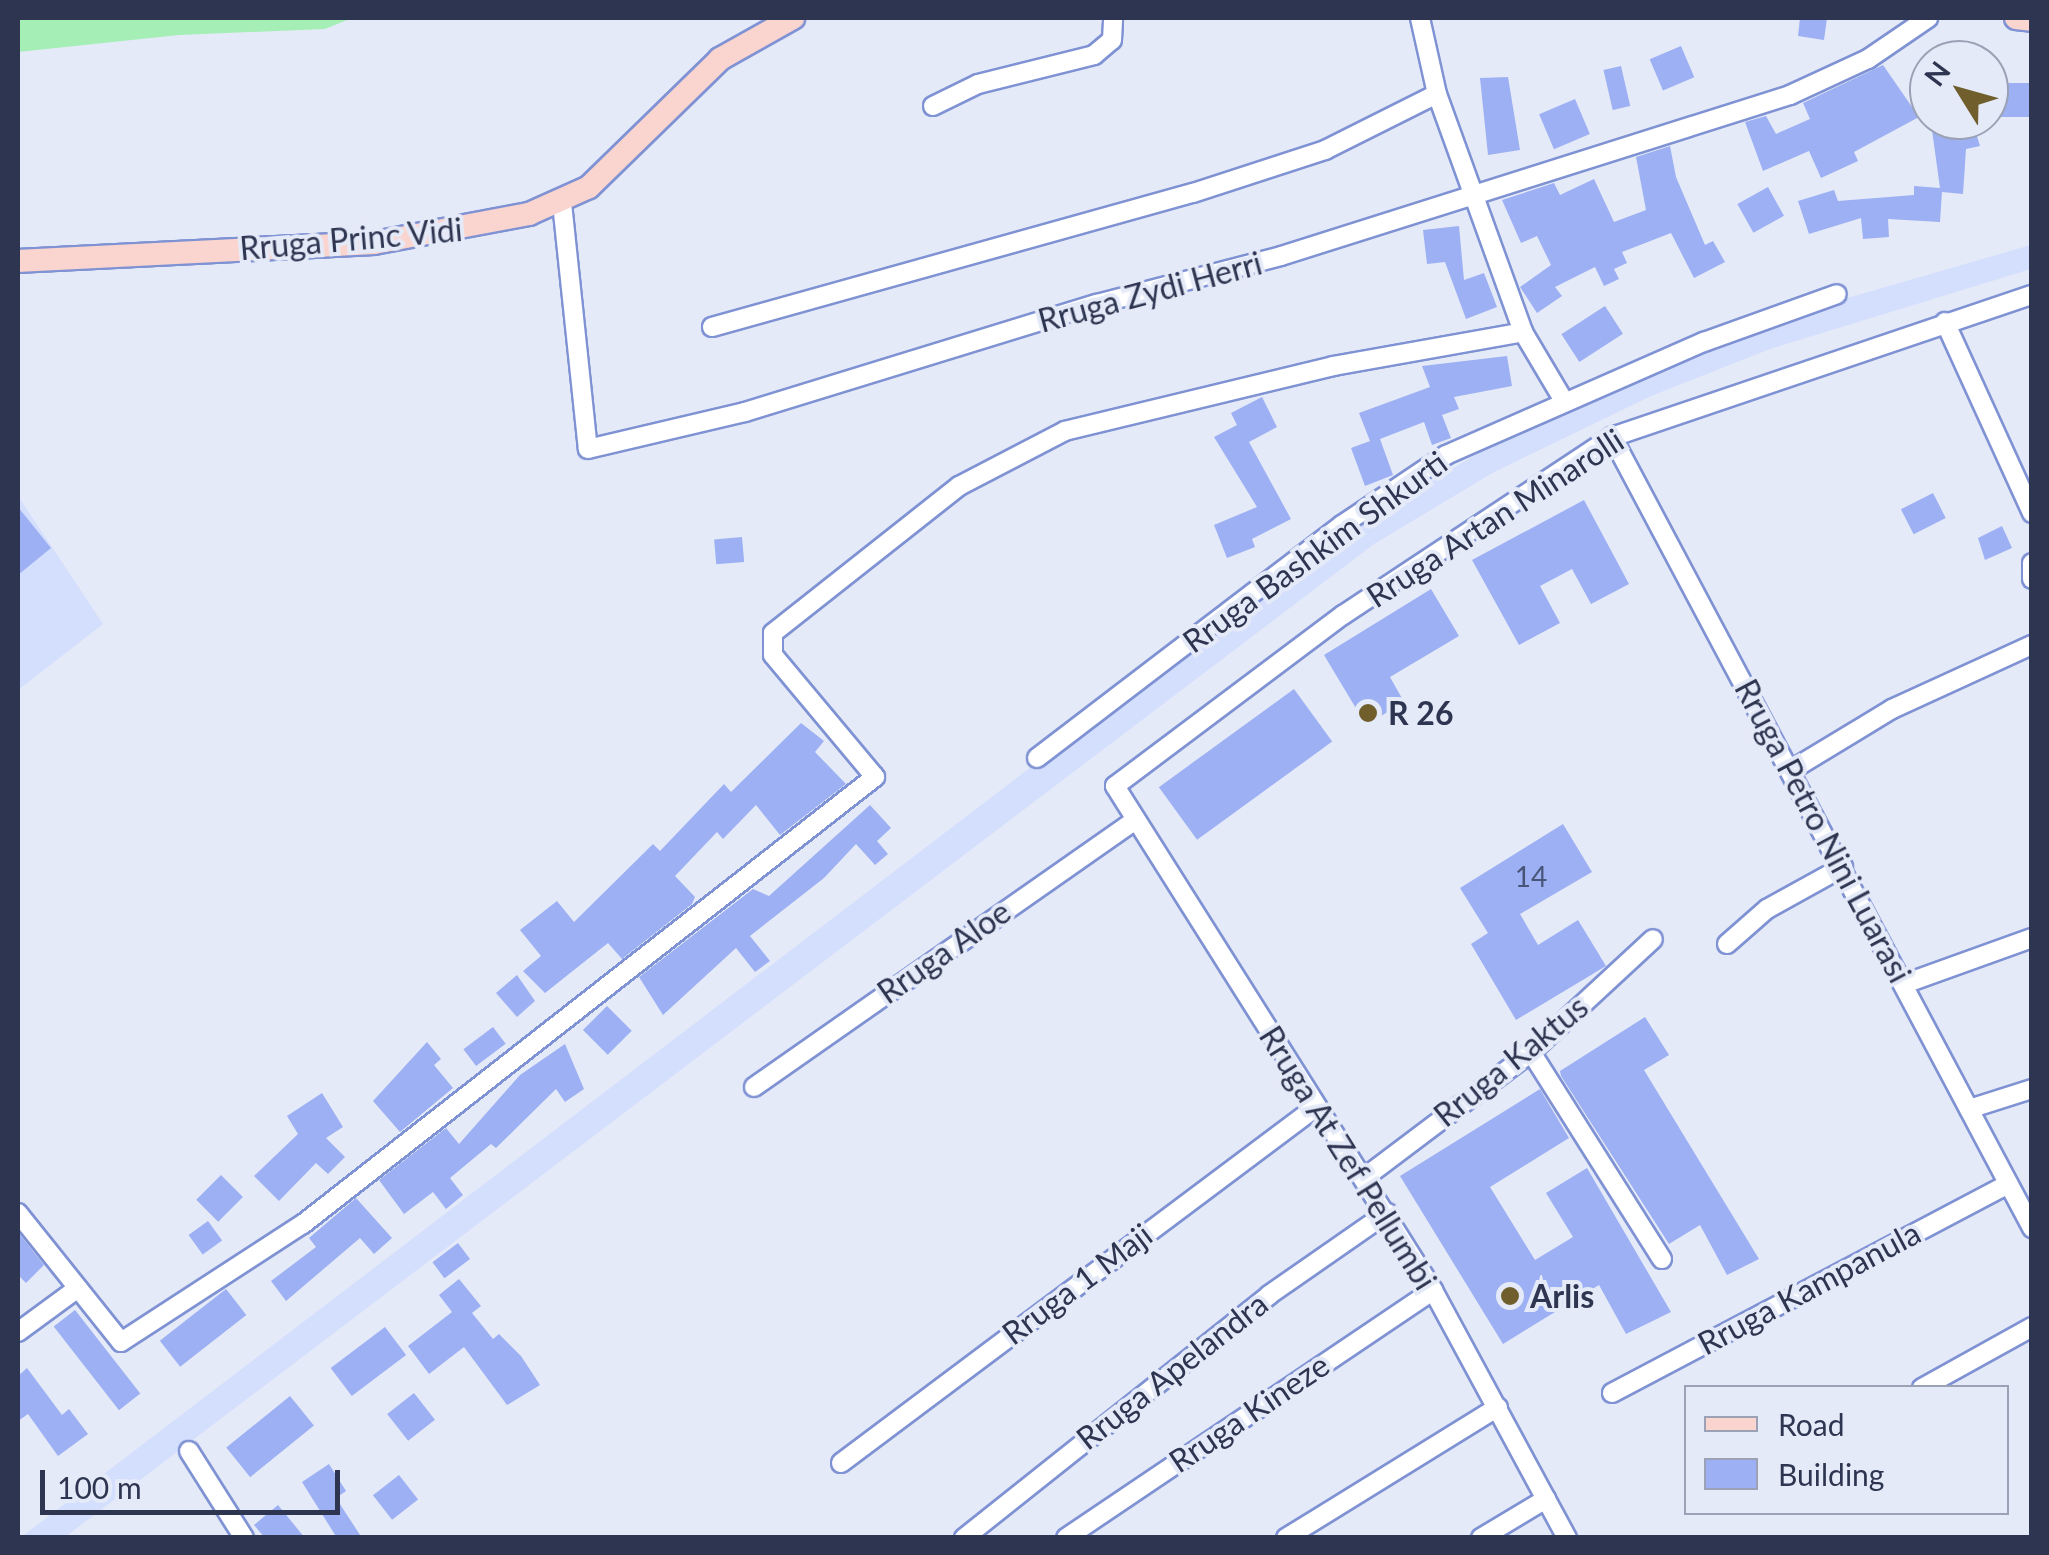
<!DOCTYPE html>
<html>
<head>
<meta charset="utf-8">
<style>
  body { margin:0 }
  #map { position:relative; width:2049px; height:1555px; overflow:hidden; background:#e5eaf8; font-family:Lato,sans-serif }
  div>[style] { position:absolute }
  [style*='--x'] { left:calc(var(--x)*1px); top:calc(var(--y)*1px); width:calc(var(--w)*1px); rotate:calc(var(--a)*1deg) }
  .built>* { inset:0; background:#d4defd }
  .green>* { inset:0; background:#a5eeb5 }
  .building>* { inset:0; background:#9cb0f3; transform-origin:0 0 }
  .roads { filter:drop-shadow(2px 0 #7f92d3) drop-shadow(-2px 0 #7f92d3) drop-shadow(0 2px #7f92d3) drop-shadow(0 -2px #7f92d3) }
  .street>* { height:18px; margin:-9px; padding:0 9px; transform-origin:9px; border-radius:9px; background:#fff }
  .secondary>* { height:22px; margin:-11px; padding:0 11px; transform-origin:11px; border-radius:11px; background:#fad5cf }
  .dots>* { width:28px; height:28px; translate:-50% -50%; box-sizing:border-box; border:5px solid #e5eaf8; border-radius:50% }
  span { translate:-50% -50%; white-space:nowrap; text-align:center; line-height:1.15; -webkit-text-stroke:8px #e5eaf8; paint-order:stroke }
  .number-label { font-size:28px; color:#495479 }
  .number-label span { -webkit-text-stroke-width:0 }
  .street-label { font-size:32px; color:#2d3550 }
  .poi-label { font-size:32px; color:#2d3550; font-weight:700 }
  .left { translate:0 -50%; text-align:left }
  .frame { position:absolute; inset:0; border:20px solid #2d3550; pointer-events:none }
  .legend { position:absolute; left:1684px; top:1385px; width:325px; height:130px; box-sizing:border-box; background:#e5eaf8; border:2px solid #9ba2b5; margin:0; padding:12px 18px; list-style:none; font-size:30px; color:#2d3550 }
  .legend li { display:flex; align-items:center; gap:20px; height:50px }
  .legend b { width:50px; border:2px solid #9ba2b5 }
  .north { position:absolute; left:1909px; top:40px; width:100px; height:100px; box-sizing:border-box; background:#e5eaf8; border:2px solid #9ba2b5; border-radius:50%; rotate:307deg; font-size:28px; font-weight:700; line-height:40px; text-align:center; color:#2d3550 }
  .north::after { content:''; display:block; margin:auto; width:35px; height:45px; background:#705f2d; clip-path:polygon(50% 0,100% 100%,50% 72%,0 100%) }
  .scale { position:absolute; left:40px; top:1470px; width:300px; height:45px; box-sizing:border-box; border:5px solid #2d3550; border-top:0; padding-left:12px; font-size:30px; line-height:35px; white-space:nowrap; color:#2d3550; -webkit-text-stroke:8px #e5eaf8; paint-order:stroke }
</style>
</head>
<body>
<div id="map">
  <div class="built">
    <i style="clip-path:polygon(2031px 245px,2031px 269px,1770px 349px,1651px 396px,1494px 472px,1374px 544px,65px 1537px,20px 1538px,1031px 767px,1368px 520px,1480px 452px,1651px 369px,1844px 299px)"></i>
    <i style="clip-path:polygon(18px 496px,103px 624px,18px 690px)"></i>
  </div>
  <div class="green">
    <i style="clip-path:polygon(18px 18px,352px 18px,325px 29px,179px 35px,18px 52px)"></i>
  </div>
  <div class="building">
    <i style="clip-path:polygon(1800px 18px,1827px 18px,1824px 40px,1798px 36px)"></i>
    <i style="clip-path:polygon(1975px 43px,1978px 60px,1929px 60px,1928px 52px)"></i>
    <i style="left:1681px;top:46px;width:34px;height:34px;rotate:67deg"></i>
    <i style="clip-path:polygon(1883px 65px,1919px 117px,1854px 152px,1858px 161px,1821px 178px,1809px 151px,1763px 171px,1745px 122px,1766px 116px,1776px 134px,1810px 119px,1803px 103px)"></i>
    <i style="left:1621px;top:66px;width:41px;height:18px;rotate:77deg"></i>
    <i style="clip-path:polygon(1508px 77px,1520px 150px,1488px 155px,1480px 78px)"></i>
    <i style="left:2032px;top:83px;width:34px;height:42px;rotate:90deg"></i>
    <i style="left:1575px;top:99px;width:38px;height:39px;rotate:67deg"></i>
    <i style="clip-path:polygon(1972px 120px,1980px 146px,1966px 149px,1963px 194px,1942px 192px,1940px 222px,1888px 219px,1889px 237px,1863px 239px,1861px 218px,1809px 234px,1798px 201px,1834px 190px,1838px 201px,1914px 195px,1914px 186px,1940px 188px,1931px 123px)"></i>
    <i style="clip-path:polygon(1670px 146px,1676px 177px,1705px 245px,1713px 241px,1725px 262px,1694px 278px,1671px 233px,1622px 252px,1627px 263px,1614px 269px,1619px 279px,1604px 286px,1595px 267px,1555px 287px,1562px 296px,1537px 313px,1520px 287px,1551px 265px,1537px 236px,1521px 243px,1502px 200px,1554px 183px,1560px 195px,1594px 179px,1614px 222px,1646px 210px,1636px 157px)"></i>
    <i style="left:1768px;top:187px;width:33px;height:35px;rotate:61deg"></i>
    <i style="clip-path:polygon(1459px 226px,1464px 280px,1484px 273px,1497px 307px,1466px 319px,1445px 262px,1427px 264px,1423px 230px)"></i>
    <i style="left:1605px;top:306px;width:33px;height:52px;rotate:57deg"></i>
    <i style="clip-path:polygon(1507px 356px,1512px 386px,1454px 397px,1459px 409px,1442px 415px,1451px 438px,1432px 445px,1424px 422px,1380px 439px,1393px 475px,1365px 486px,1351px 448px,1370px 441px,1359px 413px,1430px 387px,1422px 366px)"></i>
    <i style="clip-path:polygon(1262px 397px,1277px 427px,1249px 442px,1291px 519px,1252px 539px,1255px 547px,1227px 558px,1214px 525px,1257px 507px,1214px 437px,1237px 425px,1231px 413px)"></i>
    <i style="left:1933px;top:493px;width:28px;height:36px;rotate:63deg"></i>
    <i style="clip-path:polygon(1584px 500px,1629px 584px,1591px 604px,1572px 569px,1540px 586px,1560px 623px,1519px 645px,1472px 560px)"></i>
    <i style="clip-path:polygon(18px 507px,51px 548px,18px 575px)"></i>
    <i style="clip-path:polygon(2002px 526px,2012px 548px,1985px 560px,1978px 538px)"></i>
    <i style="left:742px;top:537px;width:25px;height:28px;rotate:85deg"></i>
    <i style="clip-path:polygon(1431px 589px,1459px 636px,1390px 677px,1404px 702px,1366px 725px,1324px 655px)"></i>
    <i style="left:1294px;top:689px;width:65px;height:167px;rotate:54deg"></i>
    <i style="clip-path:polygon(801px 723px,824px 741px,815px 752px,846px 784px,780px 835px,756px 805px,723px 839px,717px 832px,675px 876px,695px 897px,692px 904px,622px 959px,608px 943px,545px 993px,523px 971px,541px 956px,520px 930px,557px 901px,574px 922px,653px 844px,660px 851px,724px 784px,731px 792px)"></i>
    <i style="clip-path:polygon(870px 805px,891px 828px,877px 841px,888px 854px,875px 865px,856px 844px,824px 878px,750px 936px,770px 961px,755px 972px,736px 948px,663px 1015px,639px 977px,753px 889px,769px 896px)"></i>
    <i style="clip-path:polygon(1563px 824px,1592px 872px,1520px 914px,1538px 945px,1578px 920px,1606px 966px,1516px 1020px,1471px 944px,1488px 933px,1460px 888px)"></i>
    <i style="clip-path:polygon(517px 975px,535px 1001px,517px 1017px,496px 993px)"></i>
    <i style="left:607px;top:1006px;width:35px;height:34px;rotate:45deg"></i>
    <i style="clip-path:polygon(1645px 1017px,1669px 1055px,1644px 1070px,1759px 1259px,1727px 1275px,1700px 1225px,1669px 1244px,1561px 1076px,1560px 1071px)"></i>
    <i style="left:493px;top:1027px;width:21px;height:37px;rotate:53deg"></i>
    <i style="clip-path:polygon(427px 1042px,441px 1059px,434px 1065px,453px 1088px,400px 1132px,373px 1101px)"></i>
    <i style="clip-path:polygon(565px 1044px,584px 1089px,565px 1102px,556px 1089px,496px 1148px,491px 1144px,450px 1178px,463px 1195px,446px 1209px,433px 1192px,404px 1214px,379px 1180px,446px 1128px,459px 1144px,520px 1075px)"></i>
    <i style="clip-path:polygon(1540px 1089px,1569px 1138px,1490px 1187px,1535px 1260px,1573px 1237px,1546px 1193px,1587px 1168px,1671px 1312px,1626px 1334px,1599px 1285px,1503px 1344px,1400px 1176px)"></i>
    <i style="clip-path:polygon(322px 1093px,343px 1127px,326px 1138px,345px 1157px,328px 1174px,316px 1163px,279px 1201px,254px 1176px,298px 1134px,287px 1116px)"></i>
    <i style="left:221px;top:1175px;width:31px;height:35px;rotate:45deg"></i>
    <i style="clip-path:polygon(356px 1198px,392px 1238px,374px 1254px,360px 1238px,286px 1301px,271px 1281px,316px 1247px,309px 1238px)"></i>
    <i style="left:208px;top:1221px;width:24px;height:24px;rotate:54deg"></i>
    <i style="clip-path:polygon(18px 1232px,44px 1265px,26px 1283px,18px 1275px)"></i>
    <i style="left:458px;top:1243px;width:20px;height:32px;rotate:53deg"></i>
    <i style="clip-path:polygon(459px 1279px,481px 1306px,472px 1313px,493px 1339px,499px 1334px,521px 1356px,540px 1385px,507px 1405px,464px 1347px,429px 1374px,408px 1346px,452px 1312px,439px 1295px)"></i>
    <i style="left:226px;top:1289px;width:33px;height:84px;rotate:52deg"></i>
    <i style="left:75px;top:1310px;width:106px;height:27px;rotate:52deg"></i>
    <i style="left:385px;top:1327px;width:35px;height:68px;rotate:53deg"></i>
    <i style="clip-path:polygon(27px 1368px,62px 1415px,69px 1409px,88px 1434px,58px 1456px,28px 1414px,18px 1421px,18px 1376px)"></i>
    <i style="left:414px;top:1393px;width:34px;height:34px;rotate:52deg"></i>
    <i style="left:290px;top:1396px;width:38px;height:82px;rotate:51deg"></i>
    <i style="clip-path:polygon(329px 1464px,346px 1491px,336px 1498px,362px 1538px,337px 1538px,302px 1482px)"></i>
    <i style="left:399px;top:1475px;width:31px;height:33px;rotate:52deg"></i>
    <i style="clip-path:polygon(278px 1505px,305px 1538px,265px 1538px,254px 1525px)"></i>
  </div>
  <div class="roads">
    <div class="street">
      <i style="--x:1420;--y:18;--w:78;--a:77.4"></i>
      <i style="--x:1437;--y:94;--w:253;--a:70.1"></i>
      <i style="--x:1523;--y:332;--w:80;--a:59.3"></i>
      <i style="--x:933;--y:106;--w:50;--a:-26.1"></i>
      <i style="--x:978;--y:84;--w:120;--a:-14"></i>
      <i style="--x:1094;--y:55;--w:23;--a:-40"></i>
      <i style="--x:1112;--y:40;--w:22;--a:-87"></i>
      <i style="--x:562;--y:203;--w:247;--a:84"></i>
      <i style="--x:588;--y:449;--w:161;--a:-13.3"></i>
      <i style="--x:745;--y:412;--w:368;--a:-17.1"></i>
      <i style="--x:1097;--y:304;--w:190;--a:-14.6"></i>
      <i style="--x:1281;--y:256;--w:534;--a:-17.55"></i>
      <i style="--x:1790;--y:95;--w:86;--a:-24.8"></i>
      <i style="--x:1868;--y:59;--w:73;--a:-34.3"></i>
      <i style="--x:1945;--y:322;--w:210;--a:65.5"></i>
      <i style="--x:712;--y:327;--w:499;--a:-15.6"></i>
      <i style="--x:1193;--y:193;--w:139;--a:-18"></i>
      <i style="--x:1325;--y:150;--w:125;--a:-26.6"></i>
      <i style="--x:1612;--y:437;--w:896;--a:62.03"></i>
      <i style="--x:2032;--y:563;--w:16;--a:90"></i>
      <i style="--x:1037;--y:758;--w:384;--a:-37.4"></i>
      <i style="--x:1342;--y:525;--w:125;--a:-33.9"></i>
      <i style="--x:1446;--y:455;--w:282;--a:-23.7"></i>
      <i style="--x:1704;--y:342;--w:141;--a:-19.8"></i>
      <i style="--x:1793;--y:769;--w:116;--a:-31.2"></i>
      <i style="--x:1892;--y:709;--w:154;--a:-24.6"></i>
      <i style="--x:1727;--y:944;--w:53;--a:-41.2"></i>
      <i style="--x:1767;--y:909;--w:87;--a:-28.9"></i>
      <i style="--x:1904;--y:984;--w:136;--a:-19.8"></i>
      <i style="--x:1531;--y:1052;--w:245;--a:57.7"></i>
      <i style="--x:754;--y:1087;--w:466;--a:-35"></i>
      <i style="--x:1969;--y:1109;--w:66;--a:-17.6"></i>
      <i style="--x:1364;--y:1178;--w:209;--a:-37"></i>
      <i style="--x:1531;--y:1052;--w:166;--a:-42.8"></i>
      <i style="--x:18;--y:1213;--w:165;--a:51.4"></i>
      <i style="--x:121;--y:1342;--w:217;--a:-33"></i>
      <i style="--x:303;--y:1224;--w:726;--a:-38.01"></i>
      <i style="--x:875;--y:777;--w:159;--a:-129.9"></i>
      <i style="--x:773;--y:655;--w:22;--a:-90"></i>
      <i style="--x:773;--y:633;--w:237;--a:-38.3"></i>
      <i style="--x:959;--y:486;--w:119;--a:-27.4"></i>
      <i style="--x:1065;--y:431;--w:276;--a:-13.6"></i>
      <i style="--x:1333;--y:366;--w:193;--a:-10.1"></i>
      <i style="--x:18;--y:1332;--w:74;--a:-36.3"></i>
      <i style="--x:1922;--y:1388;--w:126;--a:-29"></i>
      <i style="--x:1612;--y:1393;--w:448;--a:-27.8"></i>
      <i style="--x:189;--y:1451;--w:103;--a:57.7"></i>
      <i style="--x:841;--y:1463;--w:594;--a:-36.85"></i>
      <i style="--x:964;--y:1538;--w:390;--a:-38.5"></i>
      <i style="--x:1269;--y:1295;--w:144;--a:-34.8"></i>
      <i style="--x:1066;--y:1538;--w:443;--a:-34"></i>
      <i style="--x:1286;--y:1538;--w:249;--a:-31.7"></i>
      <i style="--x:1481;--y:1538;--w:76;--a:-31"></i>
      <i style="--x:1567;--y:1538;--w:282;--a:-118.4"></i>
      <i style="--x:1433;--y:1290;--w:596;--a:-122.25"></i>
      <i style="--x:1115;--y:786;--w:285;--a:-36.9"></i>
      <i style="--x:1343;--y:615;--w:323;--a:-33.5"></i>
      <i style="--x:1612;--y:437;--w:443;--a:-18.7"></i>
    </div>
    <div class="secondary">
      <i style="--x:2016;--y:18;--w:16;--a:7"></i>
      <i style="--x:18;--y:261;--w:356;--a:-2.9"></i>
      <i style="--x:374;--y:243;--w:158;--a:-10.6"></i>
      <i style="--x:529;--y:214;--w:66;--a:-24.2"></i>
      <i style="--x:589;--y:187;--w:183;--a:-44.3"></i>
      <i style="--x:720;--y:59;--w:84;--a:-29.3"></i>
    </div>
  </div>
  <div class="dots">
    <i style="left:1368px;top:713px;background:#705f2d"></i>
    <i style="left:1510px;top:1296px;background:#705f2d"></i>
  </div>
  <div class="number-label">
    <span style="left:1531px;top:876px">14</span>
  </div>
  <div class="street-label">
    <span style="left:351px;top:239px;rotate:-5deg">Rruga Princ Vidi</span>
    <span style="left:1150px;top:292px;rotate:-15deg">Rruga Zydi Herri</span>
    <span style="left:1495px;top:518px;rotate:-33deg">Rruga Artan Minarolli</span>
    <span style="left:1315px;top:552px;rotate:-36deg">Rruga Bashkim Shkurti</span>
    <span style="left:1823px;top:831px;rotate:62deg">Rruga Petro Nini Luarasi</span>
    <span style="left:944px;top:952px;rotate:-35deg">Rruga Aloe</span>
    <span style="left:1511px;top:1061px;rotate:-39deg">Rruga Kaktus</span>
    <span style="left:1348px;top:1158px;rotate:58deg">Rruga At Zef Pellumbi</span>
    <span style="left:1077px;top:1284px;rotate:-37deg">Rruga 1 Maji</span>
    <span style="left:1809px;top:1288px;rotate:-28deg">Rruga Kampanula</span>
    <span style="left:1172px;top:1371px;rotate:-38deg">Rruga Apelandra</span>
    <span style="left:1249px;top:1413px;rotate:-34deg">Rruga Kineze</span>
  </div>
  <div class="poi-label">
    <span class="left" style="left:1388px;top:713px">R 26</span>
    <span class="left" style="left:1530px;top:1296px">Arlis</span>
  </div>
  <div class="frame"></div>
  <ul class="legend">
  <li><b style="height:12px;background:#fad5cf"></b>Road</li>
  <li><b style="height:28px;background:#9cb0f3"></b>Building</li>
  </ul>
  <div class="north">N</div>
  <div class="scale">100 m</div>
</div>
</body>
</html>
